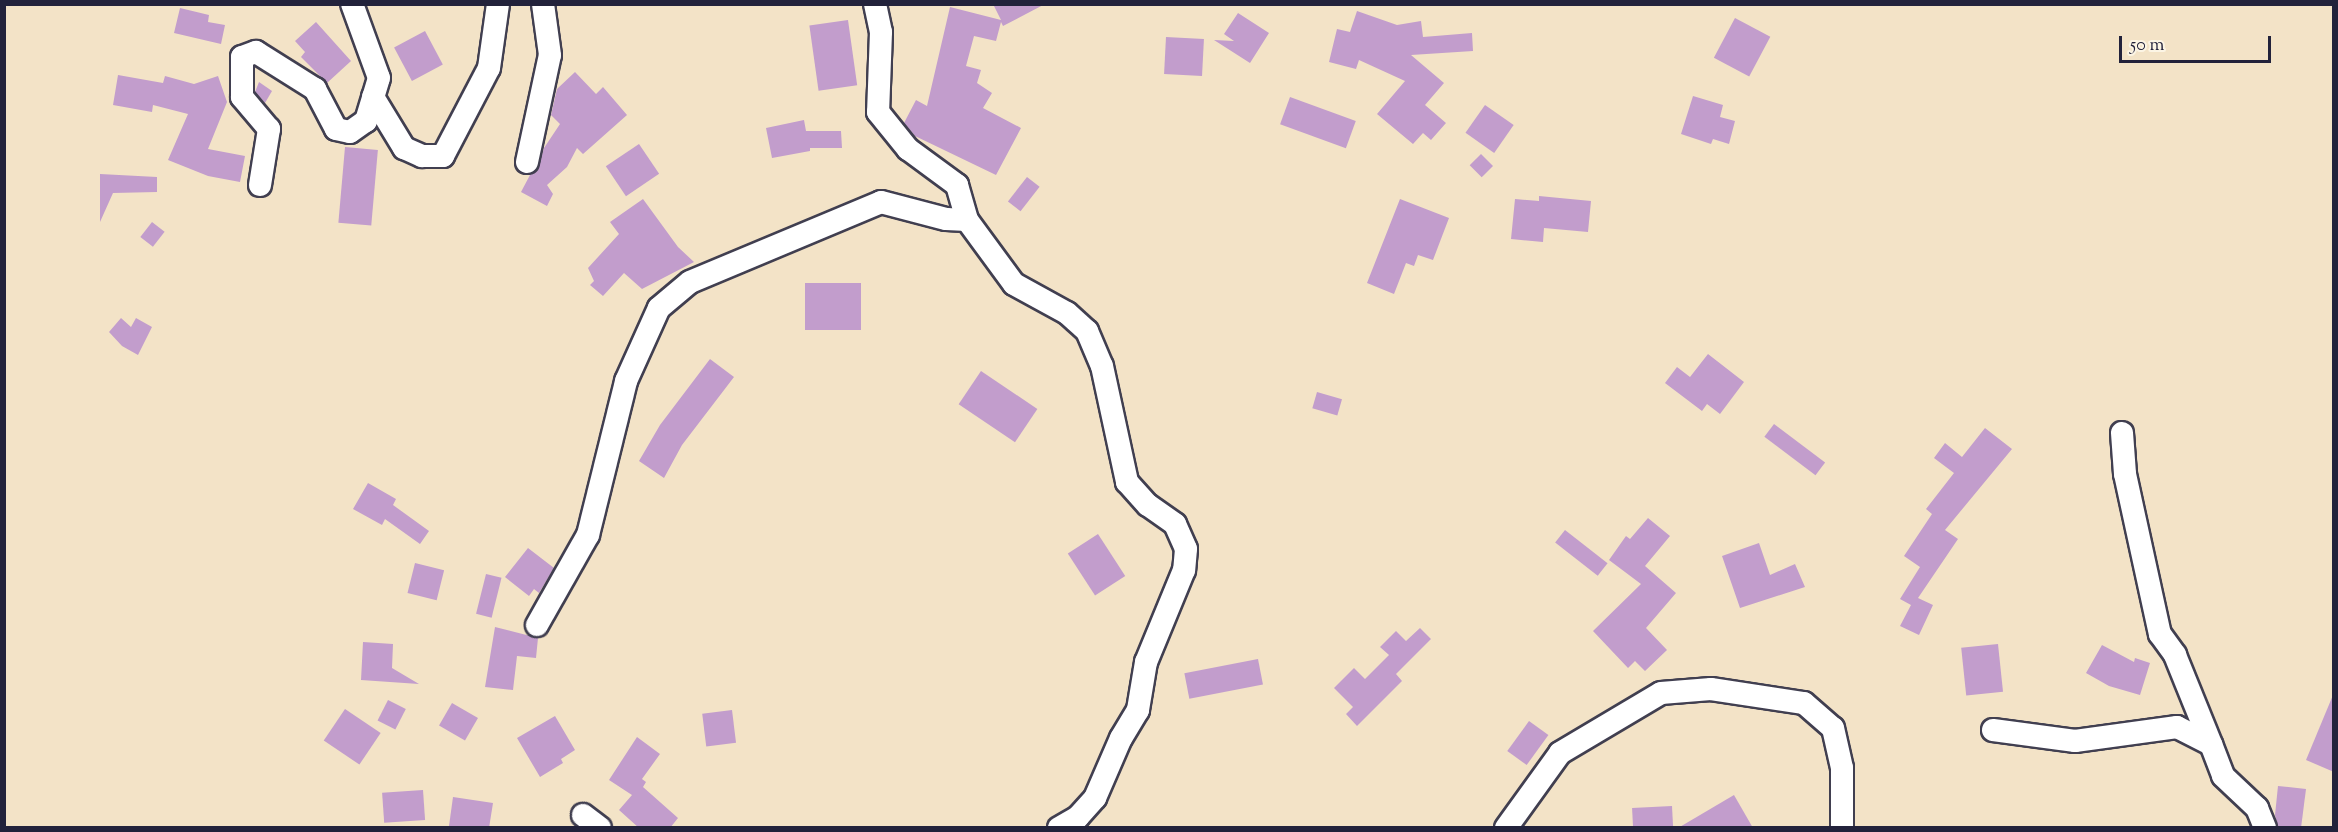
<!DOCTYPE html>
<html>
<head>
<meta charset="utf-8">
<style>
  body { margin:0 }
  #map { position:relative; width:2338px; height:832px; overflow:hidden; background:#f3e3c7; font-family:"Sorts Mill Goudy",serif }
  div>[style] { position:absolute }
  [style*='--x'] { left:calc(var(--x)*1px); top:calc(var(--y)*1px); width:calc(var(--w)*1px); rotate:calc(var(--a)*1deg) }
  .building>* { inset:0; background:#c29dcc; transform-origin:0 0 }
  .roads { filter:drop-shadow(2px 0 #413f50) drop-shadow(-2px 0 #413f50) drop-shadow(0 2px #413f50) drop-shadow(0 -2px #413f50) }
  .minor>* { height:22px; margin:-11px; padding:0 11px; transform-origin:11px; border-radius:11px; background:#fff }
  span { translate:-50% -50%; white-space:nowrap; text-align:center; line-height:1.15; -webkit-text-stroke:4.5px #fcf5e5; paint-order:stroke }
  .frame { position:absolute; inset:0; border:6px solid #22223b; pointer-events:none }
  .scale { position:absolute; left:2119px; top:36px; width:152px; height:27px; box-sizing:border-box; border:3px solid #22223b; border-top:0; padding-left:8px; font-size:18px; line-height:21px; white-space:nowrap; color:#22223b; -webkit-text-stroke:4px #fcf5e5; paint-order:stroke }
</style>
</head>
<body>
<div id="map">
  <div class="building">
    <i style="clip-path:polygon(993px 4px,1045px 4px,1003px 26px,1001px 22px,996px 41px,974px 36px,966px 66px,981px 70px,977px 83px,992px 93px,983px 108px,1021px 128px,996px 175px,915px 136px,904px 123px,916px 100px,927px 106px,950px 7px,1001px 20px)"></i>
    <i style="clip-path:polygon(180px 8px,209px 15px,208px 22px,225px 25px,221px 44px,174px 33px)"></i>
    <i style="clip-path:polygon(1357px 11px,1397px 25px,1421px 21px,1423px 37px,1472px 33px,1473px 51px,1411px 55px,1444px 83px,1425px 105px,1446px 123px,1431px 140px,1423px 133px,1413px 144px,1377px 114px,1405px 81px,1359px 60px,1356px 69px,1329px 62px,1337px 29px,1350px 32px)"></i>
    <i style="clip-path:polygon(1238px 13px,1269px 33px,1250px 63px,1214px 40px,1234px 41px,1224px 34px)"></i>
    <i style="left:1735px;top:18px;width:40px;height:45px;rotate:28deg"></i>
    <i style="left:848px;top:20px;width:66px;height:39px;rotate:82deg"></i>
    <i style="clip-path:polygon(316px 22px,351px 61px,327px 83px,301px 57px,305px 52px,295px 41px)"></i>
    <i style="left:425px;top:31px;width:38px;height:35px;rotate:62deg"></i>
    <i style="left:1166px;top:37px;width:38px;height:37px;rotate:3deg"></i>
    <i style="clip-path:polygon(575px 72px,596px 94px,603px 87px,627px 115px,583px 154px,577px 148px,567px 167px,547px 185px,553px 194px,547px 206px,521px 192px,530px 175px,537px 171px,544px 148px,560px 124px,551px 115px,557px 89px)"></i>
    <i style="clip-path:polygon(118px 75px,163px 83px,165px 76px,194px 84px,218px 76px,227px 102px,208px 149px,245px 156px,240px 182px,208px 176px,168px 160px,188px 114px,153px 105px,152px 112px,113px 105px)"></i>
    <i style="clip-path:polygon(259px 82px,272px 91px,265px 103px,255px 92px)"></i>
    <i style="clip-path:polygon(1693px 96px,1723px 105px,1720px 117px,1735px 121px,1729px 144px,1713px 139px,1711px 144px,1681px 134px)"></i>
    <i style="left:1290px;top:97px;width:70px;height:29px;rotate:20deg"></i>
    <i style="left:1485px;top:105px;width:35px;height:34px;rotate:35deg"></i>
    <i style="clip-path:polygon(804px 120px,806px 131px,841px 131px,842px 148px,810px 148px,810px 151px,772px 158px,766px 128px)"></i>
    <i style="left:639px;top:144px;width:36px;height:40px;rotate:56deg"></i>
    <i style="left:345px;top:147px;width:33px;height:76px;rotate:5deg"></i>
    <i style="left:1481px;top:154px;width:17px;height:16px;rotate:45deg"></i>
    <i style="clip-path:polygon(100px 174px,157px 177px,157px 192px,113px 193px,100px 222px)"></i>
    <i style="left:1027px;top:177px;width:16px;height:31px;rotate:38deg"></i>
    <i style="clip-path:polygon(1539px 196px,1591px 201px,1588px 232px,1544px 228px,1543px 242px,1511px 239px,1515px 199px,1539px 201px)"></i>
    <i style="clip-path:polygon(643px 199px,678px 247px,694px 262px,642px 289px,624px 273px,603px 296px,590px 285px,594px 281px,588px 268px,619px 234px,610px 222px)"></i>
    <i style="clip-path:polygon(1400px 199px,1449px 218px,1433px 260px,1418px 255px,1414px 266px,1406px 263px,1394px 294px,1367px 283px)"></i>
    <i style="left:152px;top:222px;width:16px;height:19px;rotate:38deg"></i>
    <i style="left:805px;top:283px;width:56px;height:47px"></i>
    <i style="clip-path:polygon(121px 318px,131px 327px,136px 318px,152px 327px,138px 355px,122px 346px,109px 332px)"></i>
    <i style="clip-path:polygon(1708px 354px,1744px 382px,1720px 414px,1707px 404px,1702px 411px,1665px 383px,1677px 367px,1690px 377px)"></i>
    <i style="clip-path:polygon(710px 359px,734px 377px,682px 445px,664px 478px,639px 461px,660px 425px)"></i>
    <i style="left:981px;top:371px;width:68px;height:40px;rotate:34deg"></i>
    <i style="left:1317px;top:392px;width:26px;height:17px;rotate:16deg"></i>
    <i style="left:1774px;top:424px;width:64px;height:16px;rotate:37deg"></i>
    <i style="clip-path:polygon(1985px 428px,2012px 449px,1945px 530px,1958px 539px,1918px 598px,1933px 605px,1919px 635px,1900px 626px,1911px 605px,1900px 599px,1920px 567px,1904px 556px,1932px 514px,1926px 509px,1954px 473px,1934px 458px,1945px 443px,1962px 457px)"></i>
    <i style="clip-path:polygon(368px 483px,396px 499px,393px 505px,429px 531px,420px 544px,385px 519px,382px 525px,353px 509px)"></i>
    <i style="clip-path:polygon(1648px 518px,1670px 536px,1645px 566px,1676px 593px,1646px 628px,1667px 650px,1645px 671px,1635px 661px,1628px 668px,1593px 631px,1641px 584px,1609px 560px,1626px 536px,1630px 539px)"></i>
    <i style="left:1565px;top:530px;width:54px;height:16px;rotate:38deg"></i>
    <i style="left:1098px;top:534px;width:50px;height:36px;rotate:57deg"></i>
    <i style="clip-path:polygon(1759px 543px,1770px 575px,1795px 564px,1805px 587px,1740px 608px,1722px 556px)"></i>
    <i style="clip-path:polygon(528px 548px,554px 568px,539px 593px,534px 589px,529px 596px,505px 577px)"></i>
    <i style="left:415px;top:563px;width:30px;height:31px;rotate:14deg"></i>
    <i style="left:486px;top:574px;width:16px;height:41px;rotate:14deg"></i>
    <i style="clip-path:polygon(495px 627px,538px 638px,536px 658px,517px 656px,513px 690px,485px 687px)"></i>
    <i style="clip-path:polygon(1420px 628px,1431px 639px,1396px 674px,1402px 681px,1357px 726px,1346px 714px,1353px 707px,1334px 688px,1354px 668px,1365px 679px,1389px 655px,1380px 647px,1396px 631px,1406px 641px)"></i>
    <i style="clip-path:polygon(363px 642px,393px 644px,392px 668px,419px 684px,361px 680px)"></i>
    <i style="left:1998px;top:644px;width:48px;height:37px;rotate:84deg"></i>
    <i style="clip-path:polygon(2102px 645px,2134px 662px,2135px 658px,2150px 663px,2140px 695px,2109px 686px,2086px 673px)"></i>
    <i style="left:1258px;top:659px;width:26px;height:75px;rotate:79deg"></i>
    <i style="clip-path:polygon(2333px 695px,2334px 695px,2334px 772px,2306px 760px)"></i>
    <i style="left:388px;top:700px;width:20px;height:23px;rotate:27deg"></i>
    <i style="left:452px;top:703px;width:30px;height:26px;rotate:30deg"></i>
    <i style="left:345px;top:709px;width:43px;height:38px;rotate:34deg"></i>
    <i style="left:732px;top:710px;width:33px;height:30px;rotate:83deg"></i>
    <i style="clip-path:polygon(555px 716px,575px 750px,561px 759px,563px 763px,540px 777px,517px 738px)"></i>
    <i style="left:1529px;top:721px;width:24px;height:37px;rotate:36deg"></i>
    <i style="clip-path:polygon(637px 737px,660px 754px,642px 779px,646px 782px,643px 787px,678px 818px,670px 828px,639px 828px,619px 810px,632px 795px,609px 780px)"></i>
    <i style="clip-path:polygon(2278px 786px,2306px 789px,2301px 828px,2278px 828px,2275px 815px)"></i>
    <i style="left:423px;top:790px;width:30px;height:41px;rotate:86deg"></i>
    <i style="clip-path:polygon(1734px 795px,1753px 828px,1678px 828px)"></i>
    <i style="clip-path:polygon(453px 797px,493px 803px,489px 828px,449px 826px)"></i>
    <i style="left:1672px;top:806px;width:22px;height:40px;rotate:87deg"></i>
  </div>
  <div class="roads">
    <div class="minor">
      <i style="--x:875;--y:4;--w:29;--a:78"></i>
      <i style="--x:881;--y:32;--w:80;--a:92.1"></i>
      <i style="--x:878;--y:112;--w:48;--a:51"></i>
      <i style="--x:908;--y:149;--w:61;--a:36.3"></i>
      <i style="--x:957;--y:185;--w:36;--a:74"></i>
      <i style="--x:967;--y:220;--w:79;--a:53.7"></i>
      <i style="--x:1014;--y:284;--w:60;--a:28.7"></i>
      <i style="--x:1067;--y:313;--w:27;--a:42"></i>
      <i style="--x:1087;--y:331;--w:38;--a:67"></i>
      <i style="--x:1102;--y:366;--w:119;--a:77.8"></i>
      <i style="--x:1127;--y:482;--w:31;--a:48"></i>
      <i style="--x:1148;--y:505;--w:33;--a:35"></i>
      <i style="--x:1175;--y:524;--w:27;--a:66"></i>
      <i style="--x:1186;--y:549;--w:21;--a:95"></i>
      <i style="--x:1184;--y:570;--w:100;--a:112.4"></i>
      <i style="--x:1146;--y:662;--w:49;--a:99.5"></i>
      <i style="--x:1138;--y:710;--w:33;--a:121"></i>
      <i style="--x:1121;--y:738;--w:65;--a:113.4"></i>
      <i style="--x:1095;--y:798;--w:25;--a:132"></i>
      <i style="--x:1078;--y:817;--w:22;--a:150"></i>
      <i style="--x:373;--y:97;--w:60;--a:58.7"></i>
      <i style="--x:404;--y:148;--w:20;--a:24"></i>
      <i style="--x:422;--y:156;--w:21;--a:0"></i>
      <i style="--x:443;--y:156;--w:99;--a:-62.4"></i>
      <i style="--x:489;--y:68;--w:65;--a:-82"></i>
      <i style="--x:527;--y:162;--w:109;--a:-77.9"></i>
      <i style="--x:550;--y:55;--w:51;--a:-97.8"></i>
      <i style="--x:260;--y:185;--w:57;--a:-80.9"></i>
      <i style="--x:269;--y:129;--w:42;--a:-130.2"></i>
      <i style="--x:242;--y:97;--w:40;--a:-90"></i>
      <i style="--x:242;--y:57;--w:15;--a:-20"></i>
      <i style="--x:256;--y:52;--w:70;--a:32.1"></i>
      <i style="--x:315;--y:89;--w:45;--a:62.3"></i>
      <i style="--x:336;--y:129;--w:14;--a:12"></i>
      <i style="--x:350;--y:132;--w:19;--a:-35"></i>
      <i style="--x:366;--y:121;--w:45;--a:-73.2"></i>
      <i style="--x:379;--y:78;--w:79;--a:-110"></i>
      <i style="--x:2122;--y:433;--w:41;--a:85.8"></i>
      <i style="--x:2125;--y:474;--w:164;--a:77.7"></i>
      <i style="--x:2160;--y:634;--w:26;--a:54"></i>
      <i style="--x:2175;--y:655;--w:96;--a:68"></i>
      <i style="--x:537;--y:625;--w:103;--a:-60.5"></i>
      <i style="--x:588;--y:535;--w:159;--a:-76.1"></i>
      <i style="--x:626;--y:381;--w:80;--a:-65.7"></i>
      <i style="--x:659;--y:308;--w:40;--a:-40"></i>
      <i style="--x:690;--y:282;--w:207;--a:-22.7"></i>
      <i style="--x:881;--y:202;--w:67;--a:14.7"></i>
      <i style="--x:946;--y:219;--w:21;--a:3"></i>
      <i style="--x:1993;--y:730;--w:83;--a:7.6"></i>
      <i style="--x:2075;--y:741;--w:103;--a:-7.8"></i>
      <i style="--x:2177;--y:727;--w:38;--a:27"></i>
      <i style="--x:2211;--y:744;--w:34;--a:69"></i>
      <i style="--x:2223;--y:776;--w:47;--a:43.3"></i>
      <i style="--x:2257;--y:808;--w:22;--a:68"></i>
      <i style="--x:583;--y:815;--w:21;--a:37"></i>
      <i style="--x:1506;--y:828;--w:92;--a:-54.2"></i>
      <i style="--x:1560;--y:753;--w:117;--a:-30.7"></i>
      <i style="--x:1661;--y:693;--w:50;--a:-4.6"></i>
      <i style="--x:1711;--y:689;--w:94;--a:8.6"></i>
      <i style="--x:1804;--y:703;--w:38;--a:41"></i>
      <i style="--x:1833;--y:728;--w:41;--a:77.3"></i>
      <i style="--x:1842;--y:768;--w:60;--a:90"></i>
    </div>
  </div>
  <div class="frame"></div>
  <div class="scale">50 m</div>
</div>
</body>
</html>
